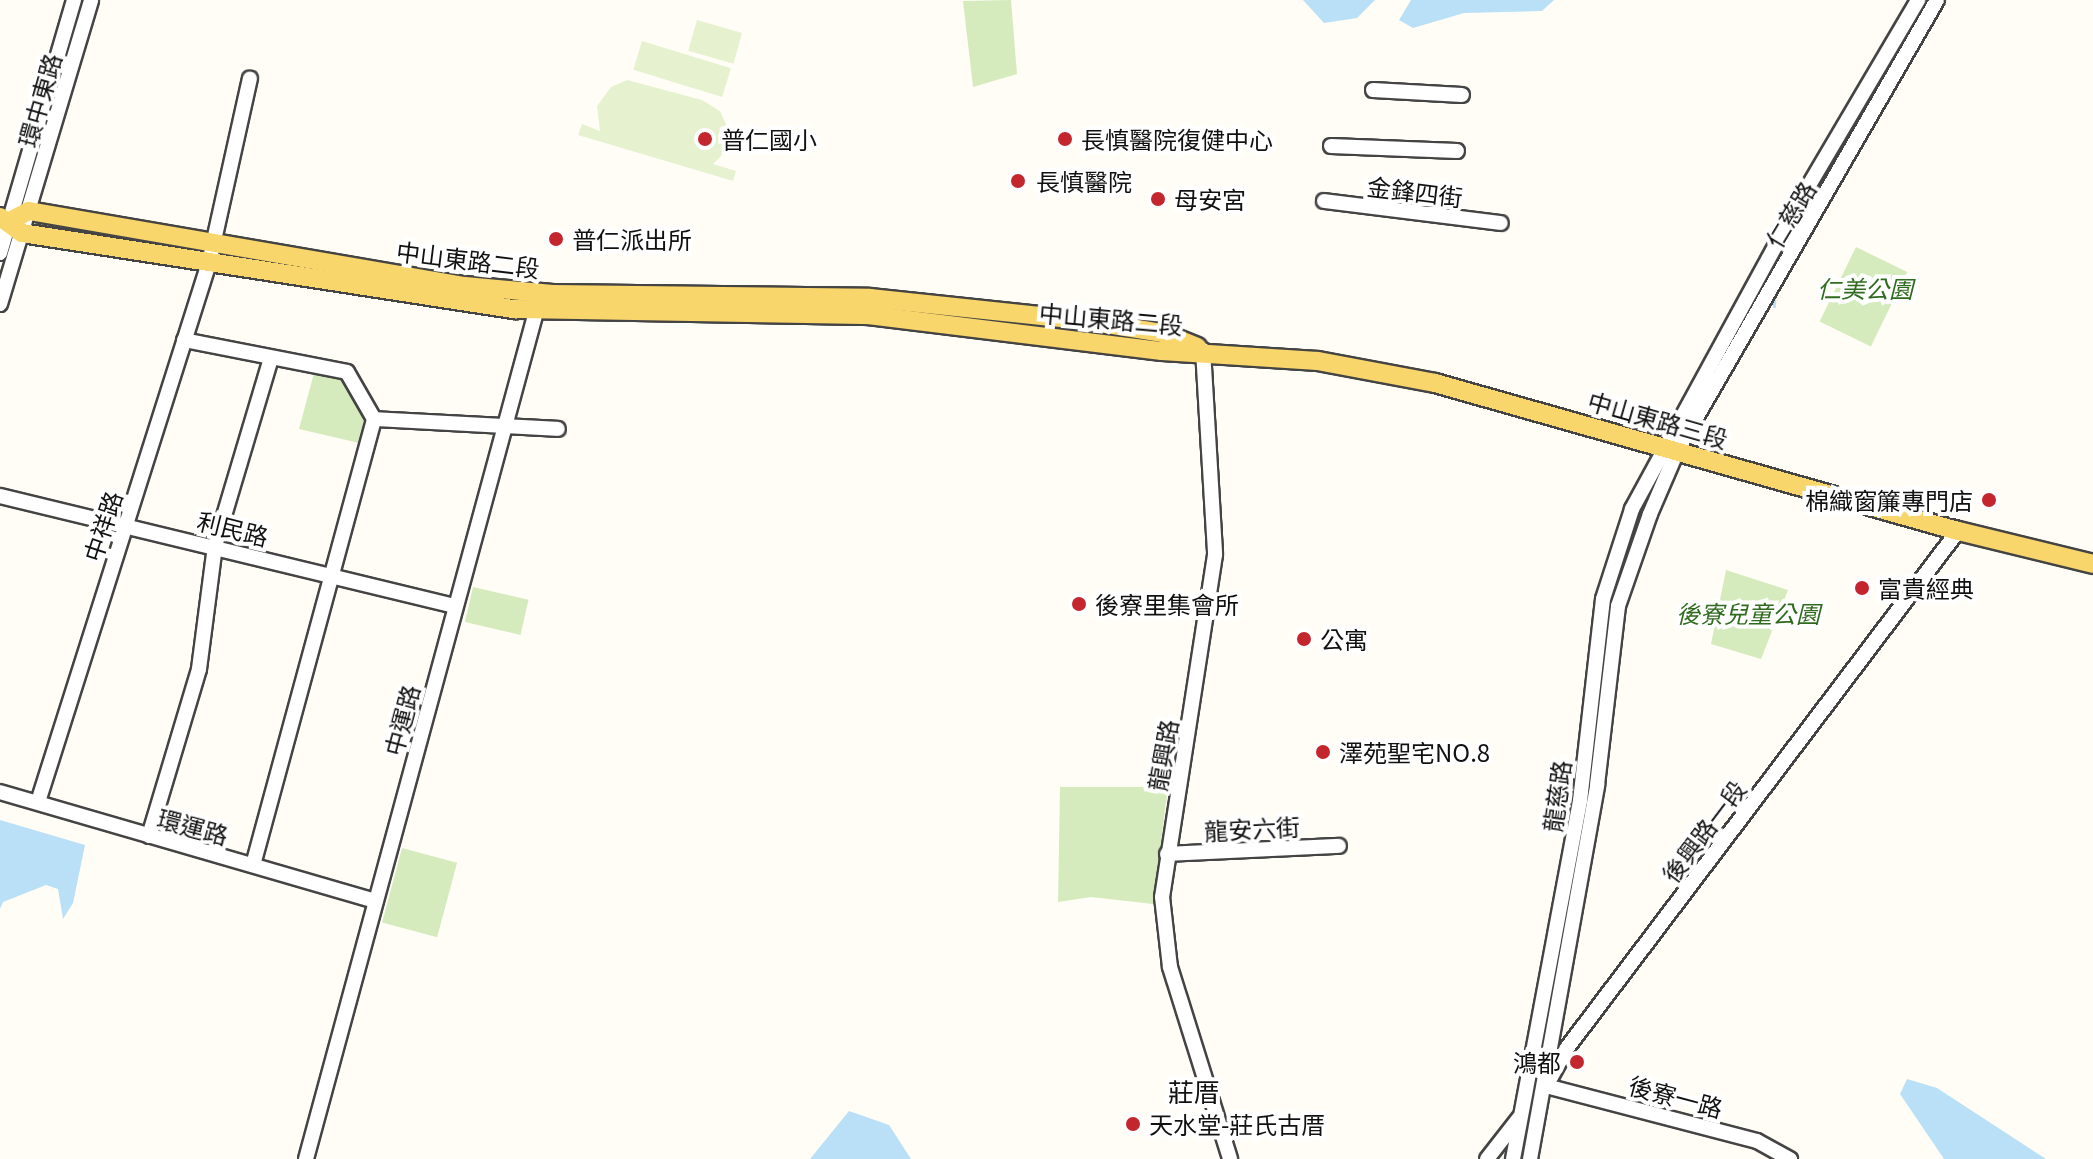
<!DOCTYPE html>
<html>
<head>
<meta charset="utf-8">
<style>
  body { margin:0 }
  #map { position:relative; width:2093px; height:1159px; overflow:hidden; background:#fffdf5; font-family:Georgia,"Noto Sans TC",serif }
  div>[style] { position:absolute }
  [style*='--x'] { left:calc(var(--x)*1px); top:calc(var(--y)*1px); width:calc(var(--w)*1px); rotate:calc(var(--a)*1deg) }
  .green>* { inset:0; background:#d5ebbd; transform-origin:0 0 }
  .pitch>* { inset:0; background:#e6f2cf; transform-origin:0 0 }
  .water>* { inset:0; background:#b9e0f7 }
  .stream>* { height:3px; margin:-1.5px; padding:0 1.5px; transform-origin:1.5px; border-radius:1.5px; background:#b9e0f7 }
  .roads { filter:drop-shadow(2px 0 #444) drop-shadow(-2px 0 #444) drop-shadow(0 2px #444) drop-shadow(0 -2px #444) }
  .minor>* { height:14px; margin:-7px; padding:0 7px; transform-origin:7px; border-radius:7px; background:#fff }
  .major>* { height:18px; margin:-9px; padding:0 9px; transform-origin:9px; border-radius:9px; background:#f9d66b }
  .dots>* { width:22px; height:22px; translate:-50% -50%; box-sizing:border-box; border:4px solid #fff; border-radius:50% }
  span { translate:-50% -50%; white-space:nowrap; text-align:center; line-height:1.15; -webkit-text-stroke:8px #fff; paint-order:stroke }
  .street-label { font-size:24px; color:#111 }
  .poi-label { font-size:24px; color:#111 }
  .left { translate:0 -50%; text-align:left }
  .right { translate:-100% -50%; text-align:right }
  .park-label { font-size:24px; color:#2f6b1f; font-style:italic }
  .neighbourhood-label { font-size:26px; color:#111 }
</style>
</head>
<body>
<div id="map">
  <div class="green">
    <i style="clip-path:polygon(1011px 0,1017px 74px,973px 87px,963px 1px)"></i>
    <i style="left:1856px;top:247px;width:57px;height:83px;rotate:26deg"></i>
    <i style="clip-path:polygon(314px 373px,342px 380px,364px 420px,359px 443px,299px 429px)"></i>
    <i style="clip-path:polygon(1726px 570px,1788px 590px,1761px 659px,1711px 644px)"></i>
    <i style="left:473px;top:587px;width:57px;height:36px;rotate:13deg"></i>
    <i style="clip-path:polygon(1060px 787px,1168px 787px,1153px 904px,1091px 897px,1058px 902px)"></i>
    <i style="left:402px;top:848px;width:57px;height:77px;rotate:15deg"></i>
  </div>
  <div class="pitch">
    <i style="left:697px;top:20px;width:47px;height:32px;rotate:16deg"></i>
    <i style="left:642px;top:41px;width:93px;height:30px;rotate:17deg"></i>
    <i style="clip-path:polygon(627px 80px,702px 100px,720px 111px,731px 135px,726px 151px,713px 164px,736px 171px,733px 181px,578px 135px,582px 124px,600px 131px,597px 106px,611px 87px)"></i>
  </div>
  <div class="water">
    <i style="clip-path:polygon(1303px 0,1375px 0,1357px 18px,1324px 23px)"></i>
    <i style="clip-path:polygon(1411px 0,1554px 0,1542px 11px,1464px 13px,1413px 28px,1399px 20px)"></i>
    <i style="clip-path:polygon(0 820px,85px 845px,73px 903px,63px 919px,58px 889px,46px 885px,3px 902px,0 909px)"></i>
    <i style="clip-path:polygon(1907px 1079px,1937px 1088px,2046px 1159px,1944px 1159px,1900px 1094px)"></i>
    <i style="clip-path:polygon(849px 1111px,889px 1125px,911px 1159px,810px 1159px)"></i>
  </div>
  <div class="stream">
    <i style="--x:1774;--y:297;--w:9;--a:90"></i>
  </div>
  <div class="roads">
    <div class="minor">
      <i style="--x:1373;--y:90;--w:89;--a:3.2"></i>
      <i style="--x:1331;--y:146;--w:126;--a:2.3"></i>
      <i style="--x:1324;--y:201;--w:178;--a:7.1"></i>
      <i style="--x:0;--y:253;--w:264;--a:-73.7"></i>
      <i style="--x:0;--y:304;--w:317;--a:-73.3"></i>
      <i style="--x:184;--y:340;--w:166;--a:11.1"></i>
      <i style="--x:347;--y:372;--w:54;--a:60.1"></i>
      <i style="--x:374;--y:419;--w:184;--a:3.1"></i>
      <i style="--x:1203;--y:350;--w:205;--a:86.6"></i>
      <i style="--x:1215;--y:555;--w:346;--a:98.8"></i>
      <i style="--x:1162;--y:897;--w:70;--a:83.5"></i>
      <i style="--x:1170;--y:967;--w:201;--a:72.6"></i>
      <i style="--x:0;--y:496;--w:467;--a:13.6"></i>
      <i style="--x:0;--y:792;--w:391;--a:16.2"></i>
      <i style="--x:38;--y:802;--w:565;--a:-72.4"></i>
      <i style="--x:209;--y:263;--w:189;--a:-77.5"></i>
      <i style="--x:149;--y:836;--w:174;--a:-73.3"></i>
      <i style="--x:199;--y:669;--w:124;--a:-82.6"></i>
      <i style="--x:215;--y:546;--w:196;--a:-73.4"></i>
      <i style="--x:1167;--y:854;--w:172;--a:-2.7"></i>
      <i style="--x:253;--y:865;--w:462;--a:-74.8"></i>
      <i style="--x:1551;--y:1077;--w:33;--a:-61"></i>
      <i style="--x:1567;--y:1048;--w:648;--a:-52.9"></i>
      <i style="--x:1546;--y:1086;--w:218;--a:14.6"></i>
      <i style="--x:1757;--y:1141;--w:38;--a:29"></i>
      <i style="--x:306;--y:1159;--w:889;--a:-74.81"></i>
      <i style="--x:1487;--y:1159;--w:52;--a:-52"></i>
      <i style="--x:1513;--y:1159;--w:364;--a:-79.4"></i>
      <i style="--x:1580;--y:801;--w:203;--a:-83.5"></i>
      <i style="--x:1603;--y:599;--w:95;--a:-72.1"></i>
      <i style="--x:1632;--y:509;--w:347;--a:-61.4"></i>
      <i style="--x:1798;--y:204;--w:237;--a:-59.5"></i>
      <i style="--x:1530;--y:1159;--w:380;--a:-79.8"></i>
      <i style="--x:1597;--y:785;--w:180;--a:-83.3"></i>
      <i style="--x:1618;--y:606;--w:97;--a:-70.8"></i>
      <i style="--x:1650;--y:514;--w:71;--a:-66.7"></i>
      <i style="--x:1678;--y:449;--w:518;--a:-60.02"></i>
    </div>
    <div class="major">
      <i style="--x:0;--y:217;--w:27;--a:36"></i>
      <i style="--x:22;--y:233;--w:499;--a:8.8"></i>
      <i style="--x:515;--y:309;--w:353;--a:1"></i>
      <i style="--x:868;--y:315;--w:296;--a:7"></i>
      <i style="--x:1162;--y:351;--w:156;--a:3.7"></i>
      <i style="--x:1318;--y:361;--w:119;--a:10.6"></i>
      <i style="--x:1435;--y:383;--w:544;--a:15.8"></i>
      <i style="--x:1958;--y:531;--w:139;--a:13.7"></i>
      <i style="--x:10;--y:221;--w:21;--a:-28"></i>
      <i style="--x:29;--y:211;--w:442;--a:9.8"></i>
      <i style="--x:465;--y:286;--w:88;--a:5.2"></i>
      <i style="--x:553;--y:294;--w:317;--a:0.7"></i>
      <i style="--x:870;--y:298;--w:219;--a:6"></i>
      <i style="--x:1088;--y:321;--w:76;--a:9.1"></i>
      <i style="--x:1163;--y:333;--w:37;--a:22"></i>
    </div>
  </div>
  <div class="dots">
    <i style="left:705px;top:139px;background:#c4262e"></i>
    <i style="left:1065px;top:139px;background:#c4262e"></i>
    <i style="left:1018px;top:181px;background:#c4262e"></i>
    <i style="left:1158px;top:199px;background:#c4262e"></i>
    <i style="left:556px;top:239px;background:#c4262e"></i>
    <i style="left:1989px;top:500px;background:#c4262e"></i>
    <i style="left:1862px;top:588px;background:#c4262e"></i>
    <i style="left:1079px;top:604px;background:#c4262e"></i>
    <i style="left:1304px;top:639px;background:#c4262e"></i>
    <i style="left:1323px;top:752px;background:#c4262e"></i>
    <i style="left:1577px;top:1062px;background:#c4262e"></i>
    <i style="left:1133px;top:1124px;background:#c4262e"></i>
  </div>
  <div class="street-label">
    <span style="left:39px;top:100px;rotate:-74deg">環中東路</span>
    <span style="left:1415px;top:191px;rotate:7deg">金鋒四街</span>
    <span style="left:1790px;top:214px;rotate:-59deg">仁慈路</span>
    <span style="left:468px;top:259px;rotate:7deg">中山東路二段</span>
    <span style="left:1111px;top:318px;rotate:5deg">中山東路二段</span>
    <span style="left:1658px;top:419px;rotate:16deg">中山東路三段</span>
    <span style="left:102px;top:526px;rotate:-72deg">中祥路</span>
    <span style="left:233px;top:528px;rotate:14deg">利民路</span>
    <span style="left:401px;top:720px;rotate:-75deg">中運路</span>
    <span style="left:1162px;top:755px;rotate:-80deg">龍興路</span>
    <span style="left:1556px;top:796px;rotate:-82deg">龍慈路</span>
    <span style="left:193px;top:826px;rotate:15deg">環運路</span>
    <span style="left:1252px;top:828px;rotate:-3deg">龍安六街</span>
    <span style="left:1703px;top:831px;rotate:-53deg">後興路一段</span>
    <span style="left:1676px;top:1096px;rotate:15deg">後寮一路</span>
  </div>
  <div class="poi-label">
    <span class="left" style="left:721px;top:139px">普仁國小</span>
    <span class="left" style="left:1081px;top:139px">長慎醫院復健中心</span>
    <span class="left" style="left:1036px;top:181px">長慎醫院</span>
    <span class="left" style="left:1174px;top:199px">母安宮</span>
    <span class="left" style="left:572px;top:239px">普仁派出所</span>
    <span class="right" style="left:1973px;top:500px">棉織窗簾專門店</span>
    <span class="left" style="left:1878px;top:588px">富貴經典</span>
    <span class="left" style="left:1095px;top:604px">後寮里集會所</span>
    <span class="left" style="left:1320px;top:639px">公寓</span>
    <span class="left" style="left:1339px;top:752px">澤苑聖宅NO.8</span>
    <span class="right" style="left:1561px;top:1062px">鴻都</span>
    <span class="left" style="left:1149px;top:1124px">天水堂-莊氏古厝</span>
  </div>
  <div class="park-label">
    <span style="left:1865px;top:288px">仁美公園</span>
    <span style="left:1748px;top:613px">後寮兒童公園</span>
  </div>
  <div class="neighbourhood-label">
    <span style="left:1194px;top:1091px">莊厝</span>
  </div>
</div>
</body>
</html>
